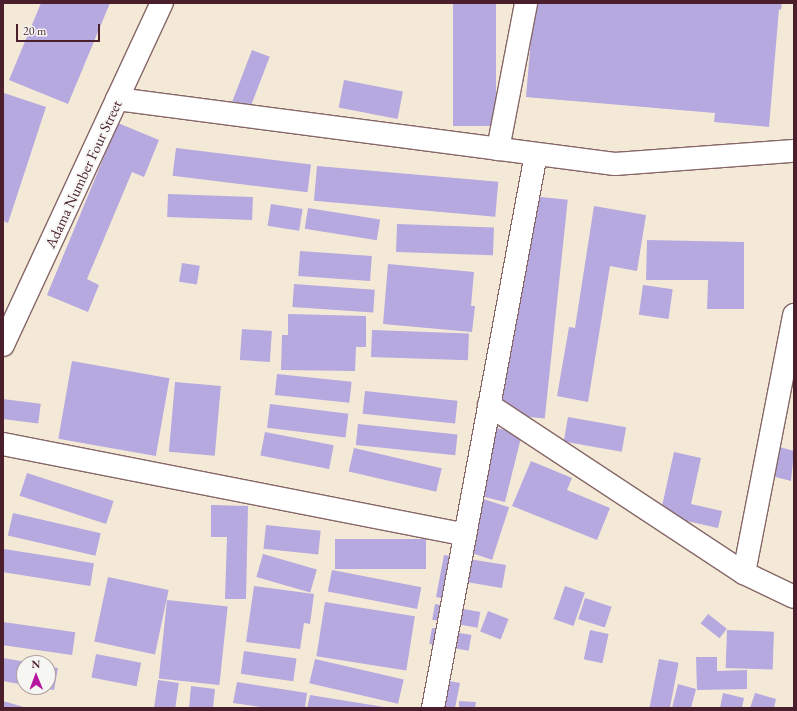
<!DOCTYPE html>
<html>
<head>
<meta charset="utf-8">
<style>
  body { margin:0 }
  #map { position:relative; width:797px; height:711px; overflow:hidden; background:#f4e9d7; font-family:"EB Garamond",serif }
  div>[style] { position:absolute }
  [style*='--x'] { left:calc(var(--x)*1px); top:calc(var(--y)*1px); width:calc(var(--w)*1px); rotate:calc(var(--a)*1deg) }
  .building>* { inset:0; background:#b5a9df; transform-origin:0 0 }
  .roads { filter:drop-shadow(1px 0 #866667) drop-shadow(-1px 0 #866667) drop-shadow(0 1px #866667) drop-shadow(0 -1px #866667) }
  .minor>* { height:22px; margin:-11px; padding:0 11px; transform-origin:11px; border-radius:11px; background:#fff }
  span { translate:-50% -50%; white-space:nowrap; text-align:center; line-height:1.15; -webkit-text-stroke:4px #f6f6f2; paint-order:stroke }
  .street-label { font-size:15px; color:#4a1f2b }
  .frame { position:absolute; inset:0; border:4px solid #4a1f2b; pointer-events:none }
  .north { position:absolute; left:16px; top:655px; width:40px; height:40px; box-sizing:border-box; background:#f6f6f2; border:1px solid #b1a0a2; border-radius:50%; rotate:359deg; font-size:11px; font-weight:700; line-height:16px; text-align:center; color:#4a1f2b }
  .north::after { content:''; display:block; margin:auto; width:14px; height:18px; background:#b5179e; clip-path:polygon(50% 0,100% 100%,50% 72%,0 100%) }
  .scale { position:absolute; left:16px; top:24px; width:84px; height:18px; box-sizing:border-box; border:2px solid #4a1f2b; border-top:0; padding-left:5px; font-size:12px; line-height:14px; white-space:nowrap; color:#4a1f2b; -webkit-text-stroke:3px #f6f6f2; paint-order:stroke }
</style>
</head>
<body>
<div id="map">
  <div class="building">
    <i style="clip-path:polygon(41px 3px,110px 3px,68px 104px,9px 80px)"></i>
    <i style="left:453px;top:3px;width:43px;height:123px"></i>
    <i style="clip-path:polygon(534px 3px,782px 3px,781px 10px,779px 9px,769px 127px,714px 122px,715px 113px,526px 97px)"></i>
    <i style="left:252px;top:50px;width:19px;height:61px;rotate:21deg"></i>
    <i style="left:344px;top:80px;width:60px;height:28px;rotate:11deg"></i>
    <i style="clip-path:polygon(4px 93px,46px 107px,8px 223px,3px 221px)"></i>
    <i style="clip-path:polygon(118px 123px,159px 140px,144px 177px,132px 172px,87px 279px,99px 285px,88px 312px,47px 295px)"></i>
    <i style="left:176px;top:148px;width:136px;height:28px;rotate:7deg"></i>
    <i style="left:317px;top:166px;width:182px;height:35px;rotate:5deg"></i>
    <i style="left:168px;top:194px;width:85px;height:23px;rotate:2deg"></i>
    <i style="left:522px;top:195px;width:46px;height:220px;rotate:6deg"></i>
    <i style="left:271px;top:204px;width:32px;height:22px;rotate:9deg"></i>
    <i style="clip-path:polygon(594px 206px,646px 215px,637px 271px,610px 266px,588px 402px,557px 396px,569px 327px,575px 328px)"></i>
    <i style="left:308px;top:208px;width:73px;height:21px;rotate:9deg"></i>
    <i style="left:397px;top:224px;width:97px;height:28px;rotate:2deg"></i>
    <i style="clip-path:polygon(647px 240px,744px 242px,744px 309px,707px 309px,708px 280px,646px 280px)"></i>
    <i style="left:300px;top:251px;width:72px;height:25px;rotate:4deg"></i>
    <i style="left:182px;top:263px;width:18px;height:19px;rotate:9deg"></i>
    <i style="clip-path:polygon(388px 264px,474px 272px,471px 306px,475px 306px,472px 332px,383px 324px)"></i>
    <i style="left:294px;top:284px;width:81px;height:23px;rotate:4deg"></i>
    <i style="left:643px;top:285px;width:30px;height:30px;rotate:8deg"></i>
    <i style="clip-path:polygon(288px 314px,366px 316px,366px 347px,356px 347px,355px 371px,281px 370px,282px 335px,288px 335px)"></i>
    <i style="left:242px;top:329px;width:30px;height:31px;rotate:4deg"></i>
    <i style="left:372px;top:330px;width:97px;height:27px;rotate:2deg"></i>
    <i style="left:72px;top:361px;width:99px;height:79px;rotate:10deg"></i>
    <i style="left:277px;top:374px;width:75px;height:21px;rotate:6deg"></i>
    <i style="left:175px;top:382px;width:46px;height:70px;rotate:5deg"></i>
    <i style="left:365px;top:391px;width:93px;height:23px;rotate:6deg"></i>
    <i style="left:3px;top:399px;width:38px;height:20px;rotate:7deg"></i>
    <i style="left:270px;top:404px;width:79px;height:24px;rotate:7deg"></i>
    <i style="left:568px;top:417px;width:59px;height:25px;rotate:10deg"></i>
    <i style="left:358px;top:424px;width:100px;height:21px;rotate:6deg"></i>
    <i style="left:485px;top:425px;width:38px;height:70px;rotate:14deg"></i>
    <i style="left:265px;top:432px;width:70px;height:24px;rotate:11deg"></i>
    <i style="clip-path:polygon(776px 446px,794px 451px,791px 481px,768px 475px)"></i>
    <i style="left:354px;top:448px;width:90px;height:24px;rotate:13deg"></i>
    <i style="clip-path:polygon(674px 452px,701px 458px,691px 504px,722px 511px,718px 528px,660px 515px)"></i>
    <i style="clip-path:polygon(531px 461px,572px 478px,567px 490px,610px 508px,597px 540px,512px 506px)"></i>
    <i style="left:27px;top:473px;width:91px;height:24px;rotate:18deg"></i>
    <i style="left:471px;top:495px;width:40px;height:55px;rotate:18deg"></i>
    <i style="clip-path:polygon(211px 505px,248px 506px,246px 599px,225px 599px,227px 537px,211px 537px)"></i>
    <i style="left:13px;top:513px;width:90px;height:23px;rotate:13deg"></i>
    <i style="left:266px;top:525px;width:55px;height:24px;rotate:6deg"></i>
    <i style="left:335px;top:539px;width:91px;height:30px"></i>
    <i style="left:4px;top:549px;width:91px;height:23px;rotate:9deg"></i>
    <i style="left:263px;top:554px;width:56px;height:24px;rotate:16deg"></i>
    <i style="clip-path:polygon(444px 555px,506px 565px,502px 588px,460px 581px,457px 601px,436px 597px)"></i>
    <i style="left:332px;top:570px;width:91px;height:22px;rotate:11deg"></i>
    <i style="left:108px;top:577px;width:62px;height:66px;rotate:12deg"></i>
    <i style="clip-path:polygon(254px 586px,314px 594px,310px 624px,304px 623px,300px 649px,246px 642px)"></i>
    <i style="left:565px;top:586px;width:21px;height:35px;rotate:19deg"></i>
    <i style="left:585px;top:598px;width:28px;height:22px;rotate:18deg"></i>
    <i style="left:167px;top:600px;width:61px;height:79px;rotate:6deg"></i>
    <i style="left:325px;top:602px;width:91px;height:55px;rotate:9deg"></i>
    <i style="left:435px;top:604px;width:46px;height:16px;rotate:10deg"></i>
    <i style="left:488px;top:611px;width:22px;height:22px;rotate:21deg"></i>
    <i style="left:708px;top:614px;width:24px;height:12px;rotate:38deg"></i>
    <i style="left:3px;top:622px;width:73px;height:23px;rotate:8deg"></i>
    <i style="left:432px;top:628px;width:40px;height:16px;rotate:10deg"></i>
    <i style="left:590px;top:630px;width:19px;height:30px;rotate:12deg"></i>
    <i style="left:727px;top:630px;width:47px;height:38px;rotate:2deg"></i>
    <i style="left:244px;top:651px;width:53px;height:23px;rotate:8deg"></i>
    <i style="left:96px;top:654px;width:46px;height:24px;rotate:11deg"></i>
    <i style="clip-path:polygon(696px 657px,717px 657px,717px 671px,747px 670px,747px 689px,697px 690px)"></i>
    <i style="clip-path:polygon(3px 658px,27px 662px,24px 663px,24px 685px,3px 681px)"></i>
    <i style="left:315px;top:659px;width:91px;height:25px;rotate:13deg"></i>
    <i style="left:659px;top:659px;width:20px;height:50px;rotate:11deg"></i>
    <i style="clip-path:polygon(48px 666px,58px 668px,54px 690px,41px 688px,48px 687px)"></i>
    <i style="clip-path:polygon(440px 679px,460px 683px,455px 708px,434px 708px)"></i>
    <i style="left:158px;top:680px;width:21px;height:28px;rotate:8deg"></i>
    <i style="clip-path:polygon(237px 682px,307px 693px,305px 708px,268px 708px,233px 703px)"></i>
    <i style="clip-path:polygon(678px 684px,696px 689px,691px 708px,672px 708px)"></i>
    <i style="clip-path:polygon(191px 686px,215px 689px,213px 708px,189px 708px)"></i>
    <i style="clip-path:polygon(723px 693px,744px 698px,742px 708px,720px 708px)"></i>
    <i style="clip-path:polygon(755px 693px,776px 699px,774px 708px,750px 708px)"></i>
    <i style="clip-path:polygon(310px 695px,384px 707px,384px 708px,307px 708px)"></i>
    <i style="clip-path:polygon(3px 701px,27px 708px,3px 708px)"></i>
    <i style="clip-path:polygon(459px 701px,476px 702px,475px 708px,459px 708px)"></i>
  </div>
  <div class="roads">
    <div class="minor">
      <i style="--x:117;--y:99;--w:502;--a:7.44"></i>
      <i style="--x:615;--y:164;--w:179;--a:-4.2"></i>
      <i style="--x:498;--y:149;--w:149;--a:-79.1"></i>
      <i style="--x:3;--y:345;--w:377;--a:-65.1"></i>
      <i style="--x:489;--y:405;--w:305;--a:33.4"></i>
      <i style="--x:744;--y:573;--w:55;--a:25.6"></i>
      <i style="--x:3;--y:444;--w:471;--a:11.1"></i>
      <i style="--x:744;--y:573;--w:263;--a:-79"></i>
      <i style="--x:433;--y:708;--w:563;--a:-79.47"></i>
    </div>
  </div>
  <div class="street-label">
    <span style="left:83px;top:174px;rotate:-65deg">Adama Number Four Street</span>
  </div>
  <div class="frame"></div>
  <div class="north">N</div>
  <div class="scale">20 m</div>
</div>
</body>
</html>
